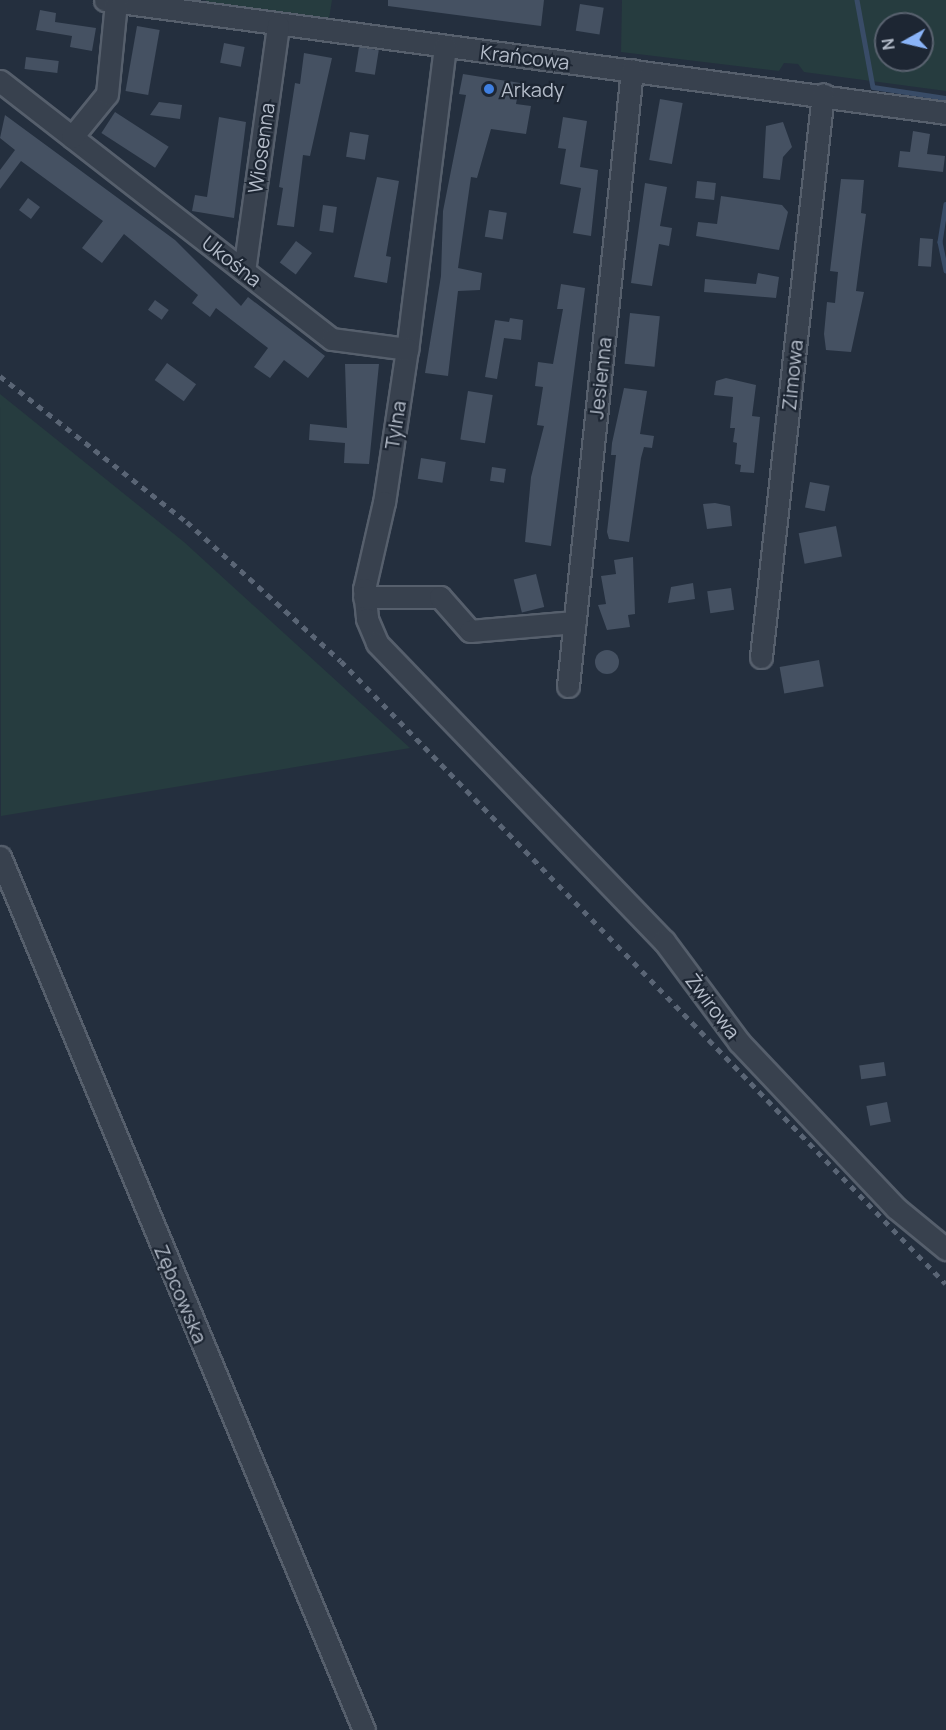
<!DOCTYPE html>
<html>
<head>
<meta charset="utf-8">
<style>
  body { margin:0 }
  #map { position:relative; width:946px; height:1730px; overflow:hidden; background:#242f3e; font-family:Manrope,sans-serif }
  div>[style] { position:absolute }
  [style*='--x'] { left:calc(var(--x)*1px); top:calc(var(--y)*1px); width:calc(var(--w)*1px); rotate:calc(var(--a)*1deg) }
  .green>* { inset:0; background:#263c3f }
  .stream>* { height:4.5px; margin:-2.25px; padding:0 2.25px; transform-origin:2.25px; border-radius:2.25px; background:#394c67 }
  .building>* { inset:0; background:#455162; transform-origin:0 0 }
  .round { border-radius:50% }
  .roads { filter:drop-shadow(2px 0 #565f6c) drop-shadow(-2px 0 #565f6c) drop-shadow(0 2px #565f6c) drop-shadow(0 -2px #565f6c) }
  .minor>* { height:21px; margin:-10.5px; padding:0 10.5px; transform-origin:10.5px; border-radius:10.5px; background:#38414e }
  .rail>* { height:4.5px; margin-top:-2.25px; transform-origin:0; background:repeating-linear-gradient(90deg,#5a6575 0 6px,transparent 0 12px) }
  .dots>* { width:16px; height:16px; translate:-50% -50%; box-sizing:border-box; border:3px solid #1d2633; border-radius:50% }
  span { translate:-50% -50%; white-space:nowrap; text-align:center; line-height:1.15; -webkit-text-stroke:4.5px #1d2633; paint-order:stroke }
  .street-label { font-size:20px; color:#b4bcc9 }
  .poi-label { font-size:20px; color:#b4bcc9 }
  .left { translate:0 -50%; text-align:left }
  .north { position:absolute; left:874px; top:12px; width:60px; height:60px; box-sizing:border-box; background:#1d2633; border:2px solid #59626f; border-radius:50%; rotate:262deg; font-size:16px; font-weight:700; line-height:24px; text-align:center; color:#b4bcc9 }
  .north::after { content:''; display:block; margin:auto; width:21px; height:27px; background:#8ab4f8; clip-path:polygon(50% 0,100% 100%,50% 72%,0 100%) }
</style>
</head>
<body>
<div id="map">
  <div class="green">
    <i style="clip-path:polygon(206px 0,332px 0,328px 25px,206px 5px)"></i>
    <i style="clip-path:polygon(evenodd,622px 0,946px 0,946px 91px,804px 72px,798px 64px,784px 63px,779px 71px,621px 52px,622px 0,886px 24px,922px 24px,922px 60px,886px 60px,886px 24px)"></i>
    <i style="clip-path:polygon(0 394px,184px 542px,410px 748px,1px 816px)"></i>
  </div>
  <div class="stream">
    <i style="--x:857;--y:0;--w:88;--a:79.6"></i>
    <i style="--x:873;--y:87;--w:74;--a:8.6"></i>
    <i style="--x:946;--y:204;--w:38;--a:99"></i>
    <i style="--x:940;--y:242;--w:29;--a:78"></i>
  </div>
  <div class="building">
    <i style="clip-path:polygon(388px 0,544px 0,541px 26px,388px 6px)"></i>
    <i style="left:580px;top:4px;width:24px;height:27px;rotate:9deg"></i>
    <i style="clip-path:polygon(40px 10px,56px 13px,55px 22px,96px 28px,92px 51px,70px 47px,72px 36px,36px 30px)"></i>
    <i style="left:137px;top:26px;width:23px;height:66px;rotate:10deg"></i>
    <i style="left:224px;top:43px;width:21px;height:20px;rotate:11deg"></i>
    <i style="left:359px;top:47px;width:20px;height:25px;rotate:9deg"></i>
    <i style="clip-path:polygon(304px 53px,332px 58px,310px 156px,303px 155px,294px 227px,277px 225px,283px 188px,279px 187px,295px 83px,300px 84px)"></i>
    <i style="left:26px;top:57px;width:33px;height:12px;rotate:7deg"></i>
    <i style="clip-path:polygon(463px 74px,520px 83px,516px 104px,531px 106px,526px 134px,491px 129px,477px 178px,471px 177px,458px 268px,482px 273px,480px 290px,458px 291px,448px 376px,425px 373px,441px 276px,443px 211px,466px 95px,459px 94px)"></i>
    <i style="left:660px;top:99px;width:23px;height:62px;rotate:10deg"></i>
    <i style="clip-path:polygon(159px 102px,182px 105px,180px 119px,150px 115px)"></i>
    <i style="left:115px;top:112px;width:64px;height:25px;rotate:33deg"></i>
    <i style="clip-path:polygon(5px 115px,175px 240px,241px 306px,248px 297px,325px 356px,308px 378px,284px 360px,270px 378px,254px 367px,268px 348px,216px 308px,210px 317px,192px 303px,198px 295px,124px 234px,102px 263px,82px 248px,103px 221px,21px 161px,0 189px,0 170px,15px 150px,0 138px)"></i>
    <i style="clip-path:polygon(219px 117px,246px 122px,234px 218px,192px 211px,195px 195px,207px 197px)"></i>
    <i style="clip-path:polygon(563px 117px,587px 121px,580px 167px,598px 170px,591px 236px,573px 233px,581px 188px,560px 184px,566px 149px,558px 148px)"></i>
    <i style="clip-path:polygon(783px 122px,792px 147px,783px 157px,780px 180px,763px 178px,766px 126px)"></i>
    <i style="clip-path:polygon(913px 131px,930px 134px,927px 154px,945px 156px,943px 172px,898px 167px,900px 151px,910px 152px)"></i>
    <i style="left:350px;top:132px;width:19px;height:25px;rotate:9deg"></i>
    <i style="clip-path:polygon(377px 177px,399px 181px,386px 256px,391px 257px,387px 283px,354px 277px)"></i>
    <i style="clip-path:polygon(841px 179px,864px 180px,861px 213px,866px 214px,856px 291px,864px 292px,851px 352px,826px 350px,824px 334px,827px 302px,835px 303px,838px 272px,830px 271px)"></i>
    <i style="left:697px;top:181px;width:19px;height:17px;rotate:6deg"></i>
    <i style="clip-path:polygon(645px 183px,667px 187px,660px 226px,672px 228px,669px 246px,659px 244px,652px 286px,631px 283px)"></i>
    <i style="clip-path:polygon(721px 196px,782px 205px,788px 212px,779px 250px,696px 236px,698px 222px,717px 224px)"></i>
    <i style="left:28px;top:198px;width:15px;height:15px;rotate:37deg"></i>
    <i style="left:323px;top:205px;width:14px;height:26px;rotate:8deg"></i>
    <i style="left:489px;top:210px;width:18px;height:27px;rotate:9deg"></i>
    <i style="left:920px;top:238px;width:13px;height:28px;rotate:4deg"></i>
    <i style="left:296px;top:241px;width:20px;height:27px;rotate:37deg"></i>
    <i style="clip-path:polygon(758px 273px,779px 277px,776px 298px,704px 292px,705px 279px,756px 284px)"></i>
    <i style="clip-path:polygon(561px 284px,585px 288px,551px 546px,525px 542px,531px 477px,544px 426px,537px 425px,543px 387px,535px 386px,538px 362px,553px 364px,563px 309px,557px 309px)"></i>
    <i style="left:155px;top:300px;width:17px;height:12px;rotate:36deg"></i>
    <i style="left:630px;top:313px;width:30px;height:51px;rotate:6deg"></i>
    <i style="clip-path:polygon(510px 318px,523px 320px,521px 340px,504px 338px,497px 379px,485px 377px,495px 320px,509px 322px)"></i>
    <i style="left:167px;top:363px;width:36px;height:21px;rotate:36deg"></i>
    <i style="clip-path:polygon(345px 364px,379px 364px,369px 464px,344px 463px,345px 443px,309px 440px,310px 424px,347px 428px)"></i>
    <i style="clip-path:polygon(726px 378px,756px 385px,752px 416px,760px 417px,754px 473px,740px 472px,741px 465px,735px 464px,737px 443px,733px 442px,735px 428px,730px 428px,733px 397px,714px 395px,716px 381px)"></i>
    <i style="clip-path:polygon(624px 388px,647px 391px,640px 434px,654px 436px,652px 448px,644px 447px,641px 458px,629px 542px,609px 539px,607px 532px,616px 455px,611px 455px,612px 443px)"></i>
    <i style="left:468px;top:391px;width:25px;height:49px;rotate:9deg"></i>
    <i style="left:421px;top:458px;width:25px;height:21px;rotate:9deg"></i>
    <i style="left:492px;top:467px;width:14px;height:14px;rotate:8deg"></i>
    <i style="left:810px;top:482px;width:20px;height:26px;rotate:11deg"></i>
    <i style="clip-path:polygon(715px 503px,730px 506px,732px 526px,707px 529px,703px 504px)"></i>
    <i style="left:836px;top:526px;width:31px;height:38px;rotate:79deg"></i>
    <i style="clip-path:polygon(633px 557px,635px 614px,628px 615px,630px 627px,607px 630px,598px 605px,606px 604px,601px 576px,616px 574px,614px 560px)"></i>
    <i style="left:536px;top:574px;width:34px;height:23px;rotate:76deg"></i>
    <i style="clip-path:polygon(693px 583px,695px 599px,668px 603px,671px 587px)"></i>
    <i style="left:731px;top:588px;width:22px;height:24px;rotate:82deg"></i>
    <i class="round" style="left:595px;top:650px;width:24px;height:24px"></i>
    <i style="left:819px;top:660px;width:27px;height:40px;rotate:80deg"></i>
    <i style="left:884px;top:1062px;width:14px;height:25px;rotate:82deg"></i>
    <i style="left:887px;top:1102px;width:20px;height:21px;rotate:79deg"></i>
  </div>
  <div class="roads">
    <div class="minor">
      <i style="--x:105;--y:0;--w:849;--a:7.65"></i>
      <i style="--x:445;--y:46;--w:305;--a:97.1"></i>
      <i style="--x:407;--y:349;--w:155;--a:98.5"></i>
      <i style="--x:384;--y:502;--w:89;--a:102.9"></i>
      <i style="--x:364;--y:589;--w:30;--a:84"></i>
      <i style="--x:367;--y:619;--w:26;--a:67"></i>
      <i style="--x:377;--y:643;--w:414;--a:46.1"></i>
      <i style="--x:664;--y:941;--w:126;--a:53.4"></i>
      <i style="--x:739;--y:1042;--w:228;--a:46.6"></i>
      <i style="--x:896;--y:1208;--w:65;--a:39.4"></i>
      <i style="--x:0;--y:81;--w:420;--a:37.9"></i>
      <i style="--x:332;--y:339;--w:76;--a:7.6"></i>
      <i style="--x:72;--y:137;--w:55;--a:-50.9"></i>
      <i style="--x:107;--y:94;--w:92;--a:-84.4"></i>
      <i style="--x:244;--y:271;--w:248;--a:-82.1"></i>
      <i style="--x:364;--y:597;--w:76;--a:0"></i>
      <i style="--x:440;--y:597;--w:45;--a:48.6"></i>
      <i style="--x:470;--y:631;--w:105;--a:-4.9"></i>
      <i style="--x:761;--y:657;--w:566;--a:-83.72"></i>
      <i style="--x:568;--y:686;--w:619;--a:-84.07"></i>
      <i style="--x:0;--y:857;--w:946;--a:67.37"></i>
    </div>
  </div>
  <div class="rail">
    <i style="--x:0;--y:376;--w:237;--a:38"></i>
    <i style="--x:187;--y:522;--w:207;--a:42.1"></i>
    <i style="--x:341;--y:661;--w:868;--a:45.84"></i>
  </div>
  <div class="dots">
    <i style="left:489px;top:89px;background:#3f7fe0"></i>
  </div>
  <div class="street-label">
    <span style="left:525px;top:57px;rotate:7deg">Krańcowa</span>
    <span style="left:261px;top:148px;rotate:-82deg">Wiosenna</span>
    <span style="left:232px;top:261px;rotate:38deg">Ukośna</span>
    <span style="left:792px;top:375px;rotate:-84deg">Zimowa</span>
    <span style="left:600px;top:378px;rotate:-84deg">Jesienna</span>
    <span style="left:395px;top:425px;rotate:-81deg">Tylna</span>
    <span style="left:713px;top:1006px;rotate:53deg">Żwirowa</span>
    <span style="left:181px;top:1294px;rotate:67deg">Zębcowska</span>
  </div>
  <div class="poi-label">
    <span class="left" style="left:501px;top:89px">Arkady</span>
  </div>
  <div class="north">N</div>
</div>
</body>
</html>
